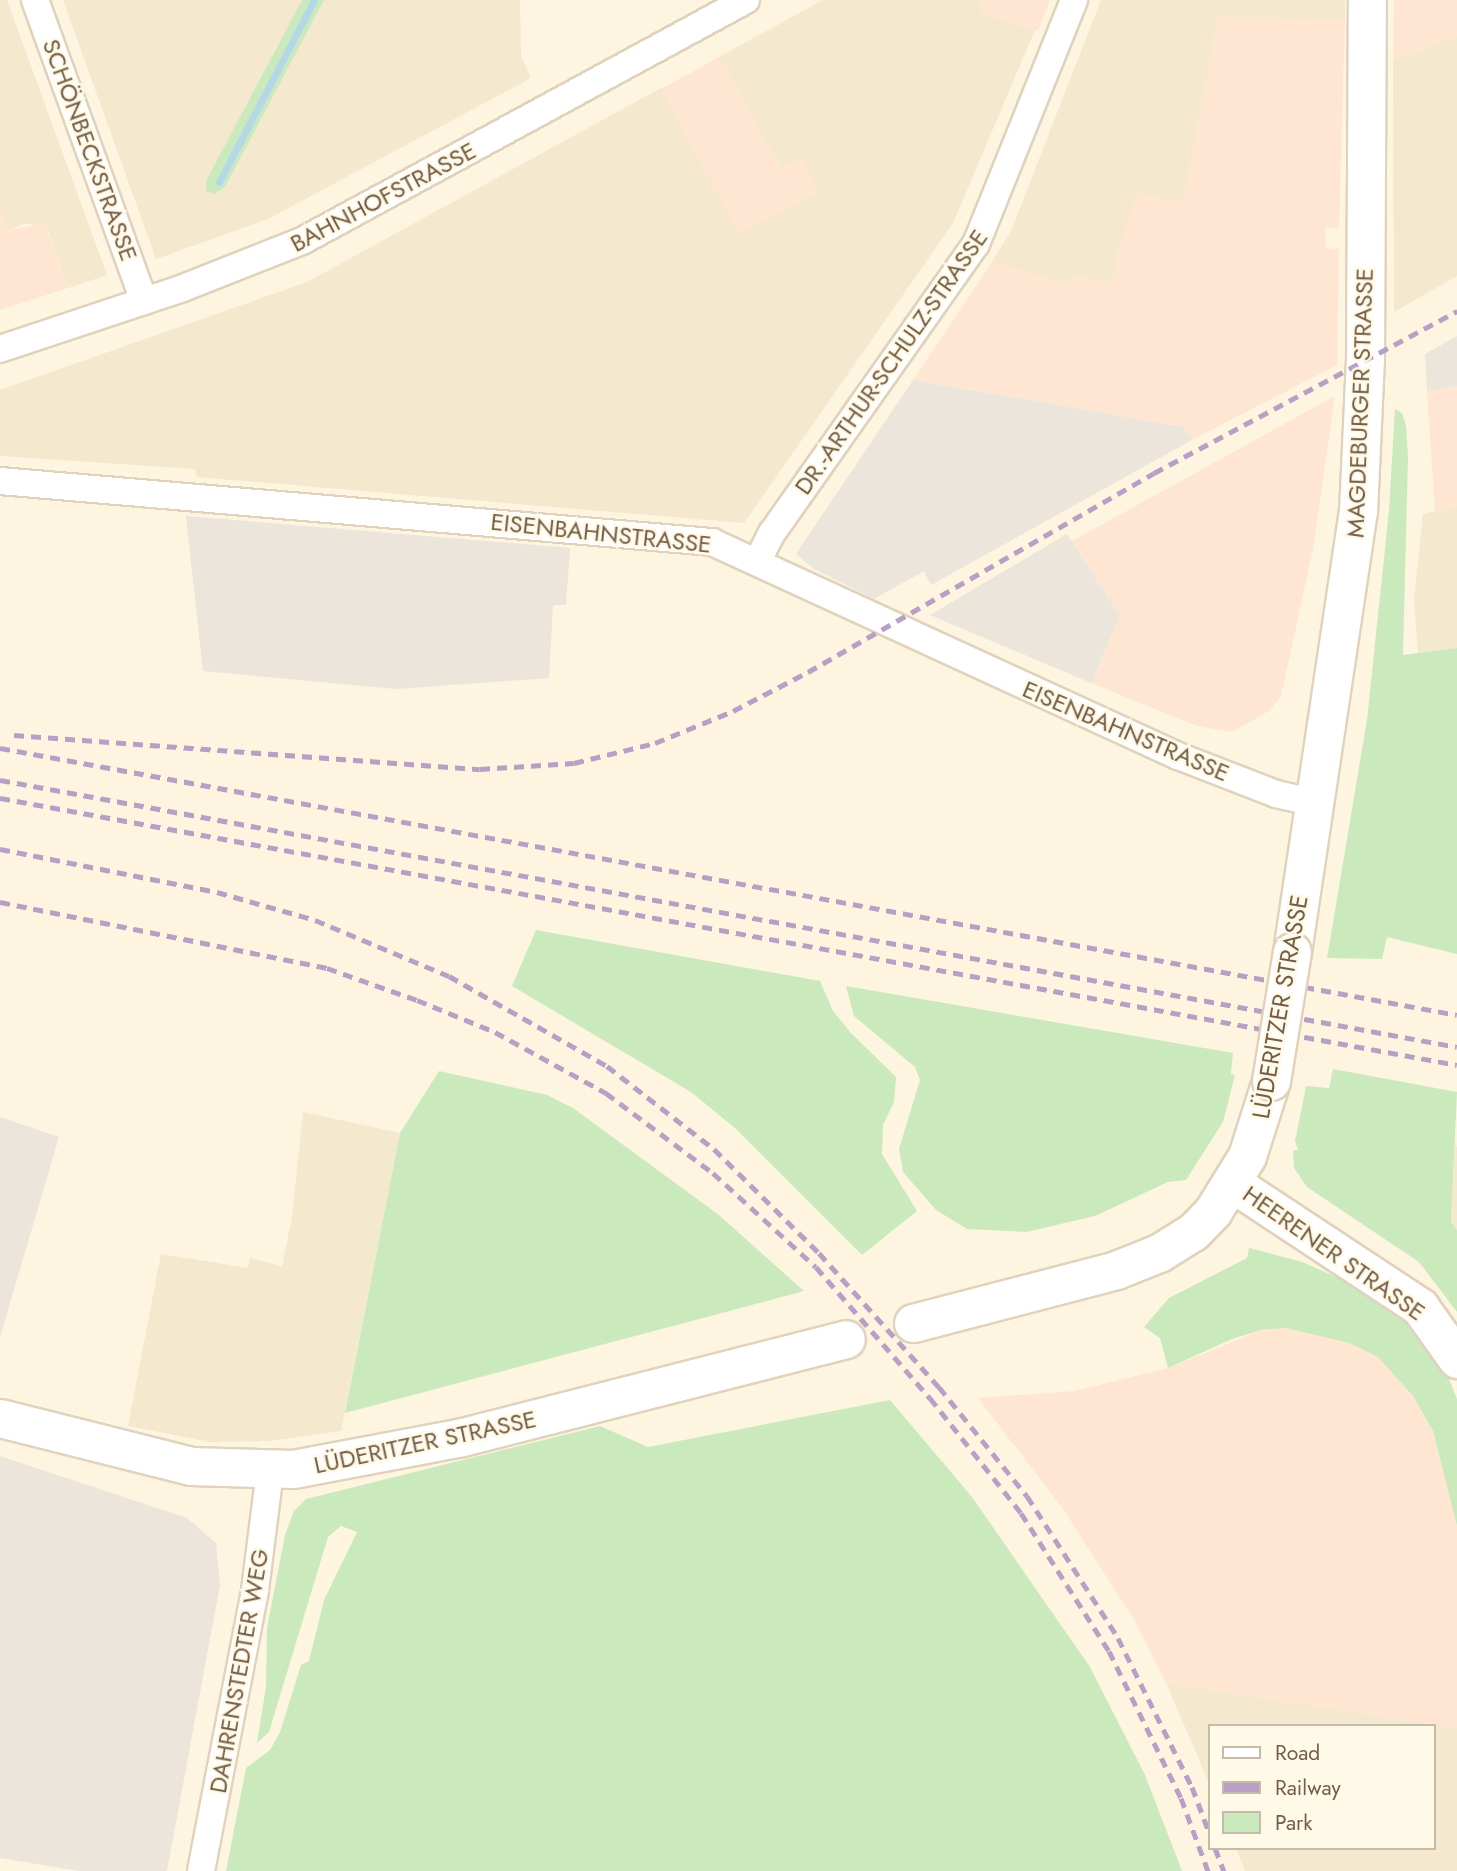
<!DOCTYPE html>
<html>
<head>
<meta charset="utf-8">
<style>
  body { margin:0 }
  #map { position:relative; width:1457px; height:1871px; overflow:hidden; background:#fdf5e0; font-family:Jost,sans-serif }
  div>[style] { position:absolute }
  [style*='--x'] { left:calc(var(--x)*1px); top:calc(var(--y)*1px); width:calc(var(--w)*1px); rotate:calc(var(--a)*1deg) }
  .residential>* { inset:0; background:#f4e8ce }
  .commercial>* { inset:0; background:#fee6d3 }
  .industrial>* { inset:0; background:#ebe5dc }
  .green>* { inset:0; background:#caeabe }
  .stream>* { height:7px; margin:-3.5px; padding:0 3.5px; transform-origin:3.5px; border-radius:3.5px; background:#b4d8e6 }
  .roads { filter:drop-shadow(2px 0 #e1d2bc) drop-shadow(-2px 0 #e1d2bc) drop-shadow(0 2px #e1d2bc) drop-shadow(0 -2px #e1d2bc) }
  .minor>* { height:26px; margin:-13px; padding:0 13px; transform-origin:13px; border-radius:13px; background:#fff }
  .secondary>* { height:37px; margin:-18.5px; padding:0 18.5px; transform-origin:18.5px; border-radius:18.5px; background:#fff }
  .rail>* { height:5px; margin-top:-2.5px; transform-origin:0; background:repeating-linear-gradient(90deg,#b99fc5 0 10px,transparent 0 17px) }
  .bridges { filter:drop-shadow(2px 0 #e3d1b7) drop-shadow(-2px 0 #e3d1b7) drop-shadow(0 2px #e3d1b7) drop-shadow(0 -2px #e3d1b7) }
  .secondary-bridge>* { height:37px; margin:-18.5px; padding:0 18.5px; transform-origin:18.5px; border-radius:18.5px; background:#fff }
  span { translate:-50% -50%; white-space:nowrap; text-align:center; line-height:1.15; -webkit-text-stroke:5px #fff9e7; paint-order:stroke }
  .street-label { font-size:24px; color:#745d47 }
  .legend { position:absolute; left:1208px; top:1724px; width:228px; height:126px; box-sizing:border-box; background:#fff9e7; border:2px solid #c7bba7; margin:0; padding:9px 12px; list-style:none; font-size:21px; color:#745d47 }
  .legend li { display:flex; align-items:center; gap:14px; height:35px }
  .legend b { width:35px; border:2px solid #c7bba7 }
</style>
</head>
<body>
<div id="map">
  <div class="residential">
    <i style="clip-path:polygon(0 0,7px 0,107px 275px,68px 288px,48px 230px,27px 223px,7px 231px,0 210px)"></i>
    <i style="clip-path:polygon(63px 0,520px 0,521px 56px,531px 78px,268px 219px,156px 259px)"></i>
    <i style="clip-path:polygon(823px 0,981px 0,981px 13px,1035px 30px,953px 223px,744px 523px,197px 477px,195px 469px,0 456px,0 390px,307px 282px,661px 88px,739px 233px,818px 191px,802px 159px,781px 169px,719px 57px)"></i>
    <i style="clip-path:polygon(1101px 0,1345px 0,1345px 20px,1232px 18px,1219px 14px,1183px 203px,1119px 246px,1113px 283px,1073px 276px,1070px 285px,992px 262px,1011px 231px)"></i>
    <i style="clip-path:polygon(1457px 35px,1457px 276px,1394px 312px,1393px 61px)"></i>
    <i style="clip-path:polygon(1457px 506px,1457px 648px,1418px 653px,1414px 599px,1423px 514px)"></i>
    <i style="clip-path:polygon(303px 1112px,400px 1133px,341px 1431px,270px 1441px,210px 1442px,128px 1426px,161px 1254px,248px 1268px,250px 1258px,282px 1266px,292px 1217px)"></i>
    <i style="clip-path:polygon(1455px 1146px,1457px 1147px,1457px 1230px,1451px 1222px)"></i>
    <i style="clip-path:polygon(1166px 1683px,1457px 1728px,1457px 1871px,1245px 1871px,1236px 1848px,1434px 1848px,1434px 1726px,1210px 1726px,1210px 1785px)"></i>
  </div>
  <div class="commercial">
    <i style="clip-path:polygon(981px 0,1050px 0,1038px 31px,981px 13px)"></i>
    <i style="clip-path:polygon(1394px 0,1457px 0,1457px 35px,1393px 61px)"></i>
    <i style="clip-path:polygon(1219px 13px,1232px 18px,1345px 20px,1339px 228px,1325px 228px,1325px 248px,1339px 249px,1337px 365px,1192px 440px,1184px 427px,913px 380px,992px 262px,1070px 284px,1073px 276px,1113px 283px,1119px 246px,1137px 192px,1183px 203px)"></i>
    <i style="clip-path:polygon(719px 57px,781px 169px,802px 158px,819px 191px,739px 234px,661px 89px)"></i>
    <i style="clip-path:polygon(0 210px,7px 230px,45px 224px,68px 288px,0 310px)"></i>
    <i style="clip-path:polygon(1457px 385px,1457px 506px,1435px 511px,1427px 392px)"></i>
    <i style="clip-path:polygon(1335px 396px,1313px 549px,1281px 696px,1269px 711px,1232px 732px,1197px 726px,1091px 683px,1120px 616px,1072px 541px)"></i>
    <i style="clip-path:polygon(1286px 1328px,1349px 1343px,1378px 1357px,1413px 1396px,1433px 1432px,1457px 1526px,1457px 1728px,1166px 1683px,1135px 1621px,1063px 1509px,978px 1398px,1074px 1391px,1168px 1368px,1261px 1330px)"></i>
  </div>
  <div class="industrial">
    <i style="clip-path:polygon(1457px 336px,1457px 385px,1427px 392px,1425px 354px)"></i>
    <i style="clip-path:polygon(913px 380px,1184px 427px,1192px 440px,931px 585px,924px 571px,874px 599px,814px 569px,796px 554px)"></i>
    <i style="clip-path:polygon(186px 516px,570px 548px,566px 605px,553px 605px,549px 678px,396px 689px,203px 671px)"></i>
    <i style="clip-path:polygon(1067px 534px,1120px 616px,1091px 683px,930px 615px)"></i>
    <i style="clip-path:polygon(0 1117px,59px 1137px,0 1337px)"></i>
    <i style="clip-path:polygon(0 1456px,187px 1518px,216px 1543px,220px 1585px,167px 1871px,80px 1871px,0 1858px)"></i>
  </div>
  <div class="green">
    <i style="clip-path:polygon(302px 0,324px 0,225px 187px,214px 194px,206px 191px,206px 181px)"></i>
    <i style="clip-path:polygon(1395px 409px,1402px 413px,1406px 426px,1408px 457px,1403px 655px,1457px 648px,1457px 954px,1387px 937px,1382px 959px,1327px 958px,1367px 720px,1389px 510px)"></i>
    <i style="clip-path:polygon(536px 930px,820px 981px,833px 1011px,851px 1033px,896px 1077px,894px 1102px,883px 1125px,882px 1154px,917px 1211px,862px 1255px,736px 1129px,691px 1092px,512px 986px)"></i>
    <i style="clip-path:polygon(846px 986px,1233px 1053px,1231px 1074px,1235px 1075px,1223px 1122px,1186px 1180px,1168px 1182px,1095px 1216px,1026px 1232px,967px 1229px,936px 1210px,903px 1172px,899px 1149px,920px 1080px,915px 1067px,854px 1016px)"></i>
    <i style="clip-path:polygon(1333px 1069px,1457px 1092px,1451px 1222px,1457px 1230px,1457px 1312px,1419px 1262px,1307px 1187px,1294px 1168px,1293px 1150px,1298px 1150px,1295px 1141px,1306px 1086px,1329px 1088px)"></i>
    <i style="clip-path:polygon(439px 1071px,547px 1095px,573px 1108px,719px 1215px,804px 1291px,345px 1413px,400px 1133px)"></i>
    <i style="clip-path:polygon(1249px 1248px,1302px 1262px,1371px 1292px,1396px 1307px,1442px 1362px,1457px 1399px,1457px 1526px,1433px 1431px,1413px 1396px,1378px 1357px,1349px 1343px,1286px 1328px,1261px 1330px,1232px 1339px,1168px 1368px,1160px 1338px,1144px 1327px,1169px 1298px,1247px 1258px)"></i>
    <i style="clip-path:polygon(890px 1400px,972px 1497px,1090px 1667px,1145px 1775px,1182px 1871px,226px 1871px,246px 1768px,270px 1750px,280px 1732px,301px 1665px,309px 1661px,324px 1600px,357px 1532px,341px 1526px,328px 1537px,269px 1732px,257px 1743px,266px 1687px,267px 1628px,285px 1535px,294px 1511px,306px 1499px,600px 1426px,648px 1447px)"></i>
  </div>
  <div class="stream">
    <i style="--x:219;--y:182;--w:205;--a:-62.4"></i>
  </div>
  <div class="roads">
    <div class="minor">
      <i style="--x:35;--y:0;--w:320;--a:70.1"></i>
      <i style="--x:0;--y:349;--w:193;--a:-18.4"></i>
      <i style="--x:183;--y:288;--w:128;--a:-21.6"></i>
      <i style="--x:302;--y:241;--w:505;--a:-28.49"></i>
      <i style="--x:0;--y:481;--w:715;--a:4.9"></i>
      <i style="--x:712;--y:542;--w:513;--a:24.67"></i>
      <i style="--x:1178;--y:756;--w:105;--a:21.2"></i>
      <i style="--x:1276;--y:794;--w:41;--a:12.7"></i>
      <i style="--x:757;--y:562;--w:33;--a:-63"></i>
      <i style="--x:772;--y:533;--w:354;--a:-54.8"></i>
      <i style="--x:976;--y:244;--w:263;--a:-68.1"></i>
      <i style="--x:201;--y:1871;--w:286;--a:-79.1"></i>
      <i style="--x:255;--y:1590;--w:120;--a:-82.8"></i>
    </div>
    <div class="secondary">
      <i style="--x:1292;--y:952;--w:445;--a:-81.5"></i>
      <i style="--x:1358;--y:512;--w:153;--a:-87.4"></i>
      <i style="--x:1365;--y:359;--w:359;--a:-89.7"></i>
      <i style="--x:1232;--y:1183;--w:225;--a:33.4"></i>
      <i style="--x:1420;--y:1307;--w:64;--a:54.6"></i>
      <i style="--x:913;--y:1323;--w:210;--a:-14.6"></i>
      <i style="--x:1116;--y:1270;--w:46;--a:-21.6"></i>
      <i style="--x:1159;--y:1253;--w:40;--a:-32"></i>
      <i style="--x:1193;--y:1232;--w:29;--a:-46"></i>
      <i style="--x:1213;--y:1211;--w:65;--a:-58.3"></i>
      <i style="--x:1247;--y:1156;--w:79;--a:-72.3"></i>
      <i style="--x:0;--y:1418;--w:197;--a:14.1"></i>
      <i style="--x:191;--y:1466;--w:102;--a:1.7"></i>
      <i style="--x:293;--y:1469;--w:172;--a:-10.7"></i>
      <i style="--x:462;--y:1437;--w:396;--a:-14.3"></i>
    </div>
  </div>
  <div class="rail">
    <i style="--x:14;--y:735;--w:467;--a:4.2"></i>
    <i style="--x:480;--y:769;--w:94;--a:-3.7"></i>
    <i style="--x:574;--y:763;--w:83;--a:-13.9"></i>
    <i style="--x:655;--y:743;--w:84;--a:-22.3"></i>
    <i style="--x:733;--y:711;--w:85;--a:-27.5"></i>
    <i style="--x:808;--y:672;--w:399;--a:-29.9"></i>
    <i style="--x:1154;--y:473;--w:344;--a:-28.1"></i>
    <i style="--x:0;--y:748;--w:1481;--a:10.38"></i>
    <i style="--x:0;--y:780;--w:1481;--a:10.38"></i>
    <i style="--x:0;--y:798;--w:1481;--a:10.38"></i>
    <i style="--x:0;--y:849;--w:221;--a:11.2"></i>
    <i style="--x:217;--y:892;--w:102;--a:15.9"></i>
    <i style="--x:315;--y:920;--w:145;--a:22.7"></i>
    <i style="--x:449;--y:976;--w:182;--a:29.7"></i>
    <i style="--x:607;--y:1066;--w:135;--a:37.8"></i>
    <i style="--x:714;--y:1149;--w:148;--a:44.7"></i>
    <i style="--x:819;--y:1253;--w:180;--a:48.2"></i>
    <i style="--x:939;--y:1387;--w:140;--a:51.1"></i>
    <i style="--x:1027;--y:1496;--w:169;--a:57.3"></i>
    <i style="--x:1118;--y:1638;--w:166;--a:63.6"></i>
    <i style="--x:1192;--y:1787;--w:51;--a:69.4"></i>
    <i style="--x:0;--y:902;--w:334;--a:11.4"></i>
    <i style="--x:327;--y:968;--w:96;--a:19.6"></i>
    <i style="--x:417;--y:1000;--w:84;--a:22.3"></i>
    <i style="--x:495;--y:1032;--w:127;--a:28.8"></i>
    <i style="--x:606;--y:1093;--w:134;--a:36.8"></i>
    <i style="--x:713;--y:1173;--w:139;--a:42.4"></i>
    <i style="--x:816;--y:1267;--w:174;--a:49"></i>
    <i style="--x:930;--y:1398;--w:147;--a:51.6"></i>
    <i style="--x:1021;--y:1513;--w:164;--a:57.5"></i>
    <i style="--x:1109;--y:1651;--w:164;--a:63.9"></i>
    <i style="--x:1181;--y:1798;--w:78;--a:69.7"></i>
    <i style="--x:1215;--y:1848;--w:25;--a:69"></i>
  </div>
  <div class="bridges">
    <div class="secondary-bridge">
      <i style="--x:1271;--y:1081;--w:131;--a:-80.8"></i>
    </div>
  </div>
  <div class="street-label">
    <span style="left:90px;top:150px;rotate:70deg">SCHÖNBECKSTRASSE</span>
    <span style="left:383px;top:197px;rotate:-28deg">BAHNHOFSTRASSE</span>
    <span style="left:891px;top:362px;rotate:-55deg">DR.-ARTHUR-SCHULZ-STRASSE</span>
    <span style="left:1360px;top:403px;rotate:-88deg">MAGDEBURGER STRASSE</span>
    <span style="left:601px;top:533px;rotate:6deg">EISENBAHNSTRASSE</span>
    <span style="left:1126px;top:731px;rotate:23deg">EISENBAHNSTRASSE</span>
    <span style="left:1280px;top:1007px;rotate:-80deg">LÜDERITZER STRASSE</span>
    <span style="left:1334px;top:1253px;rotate:35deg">HEERENER STRASSE</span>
    <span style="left:425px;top:1442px;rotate:-12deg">LÜDERITZER STRASSE</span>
    <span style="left:239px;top:1671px;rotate:-80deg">DAHRENSTEDTER WEG</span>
  </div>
  <ul class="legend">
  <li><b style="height:9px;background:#fff"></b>Road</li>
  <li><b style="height:9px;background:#b99fc5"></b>Railway</li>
  <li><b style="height:19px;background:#caeabe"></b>Park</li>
  </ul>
</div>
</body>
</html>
